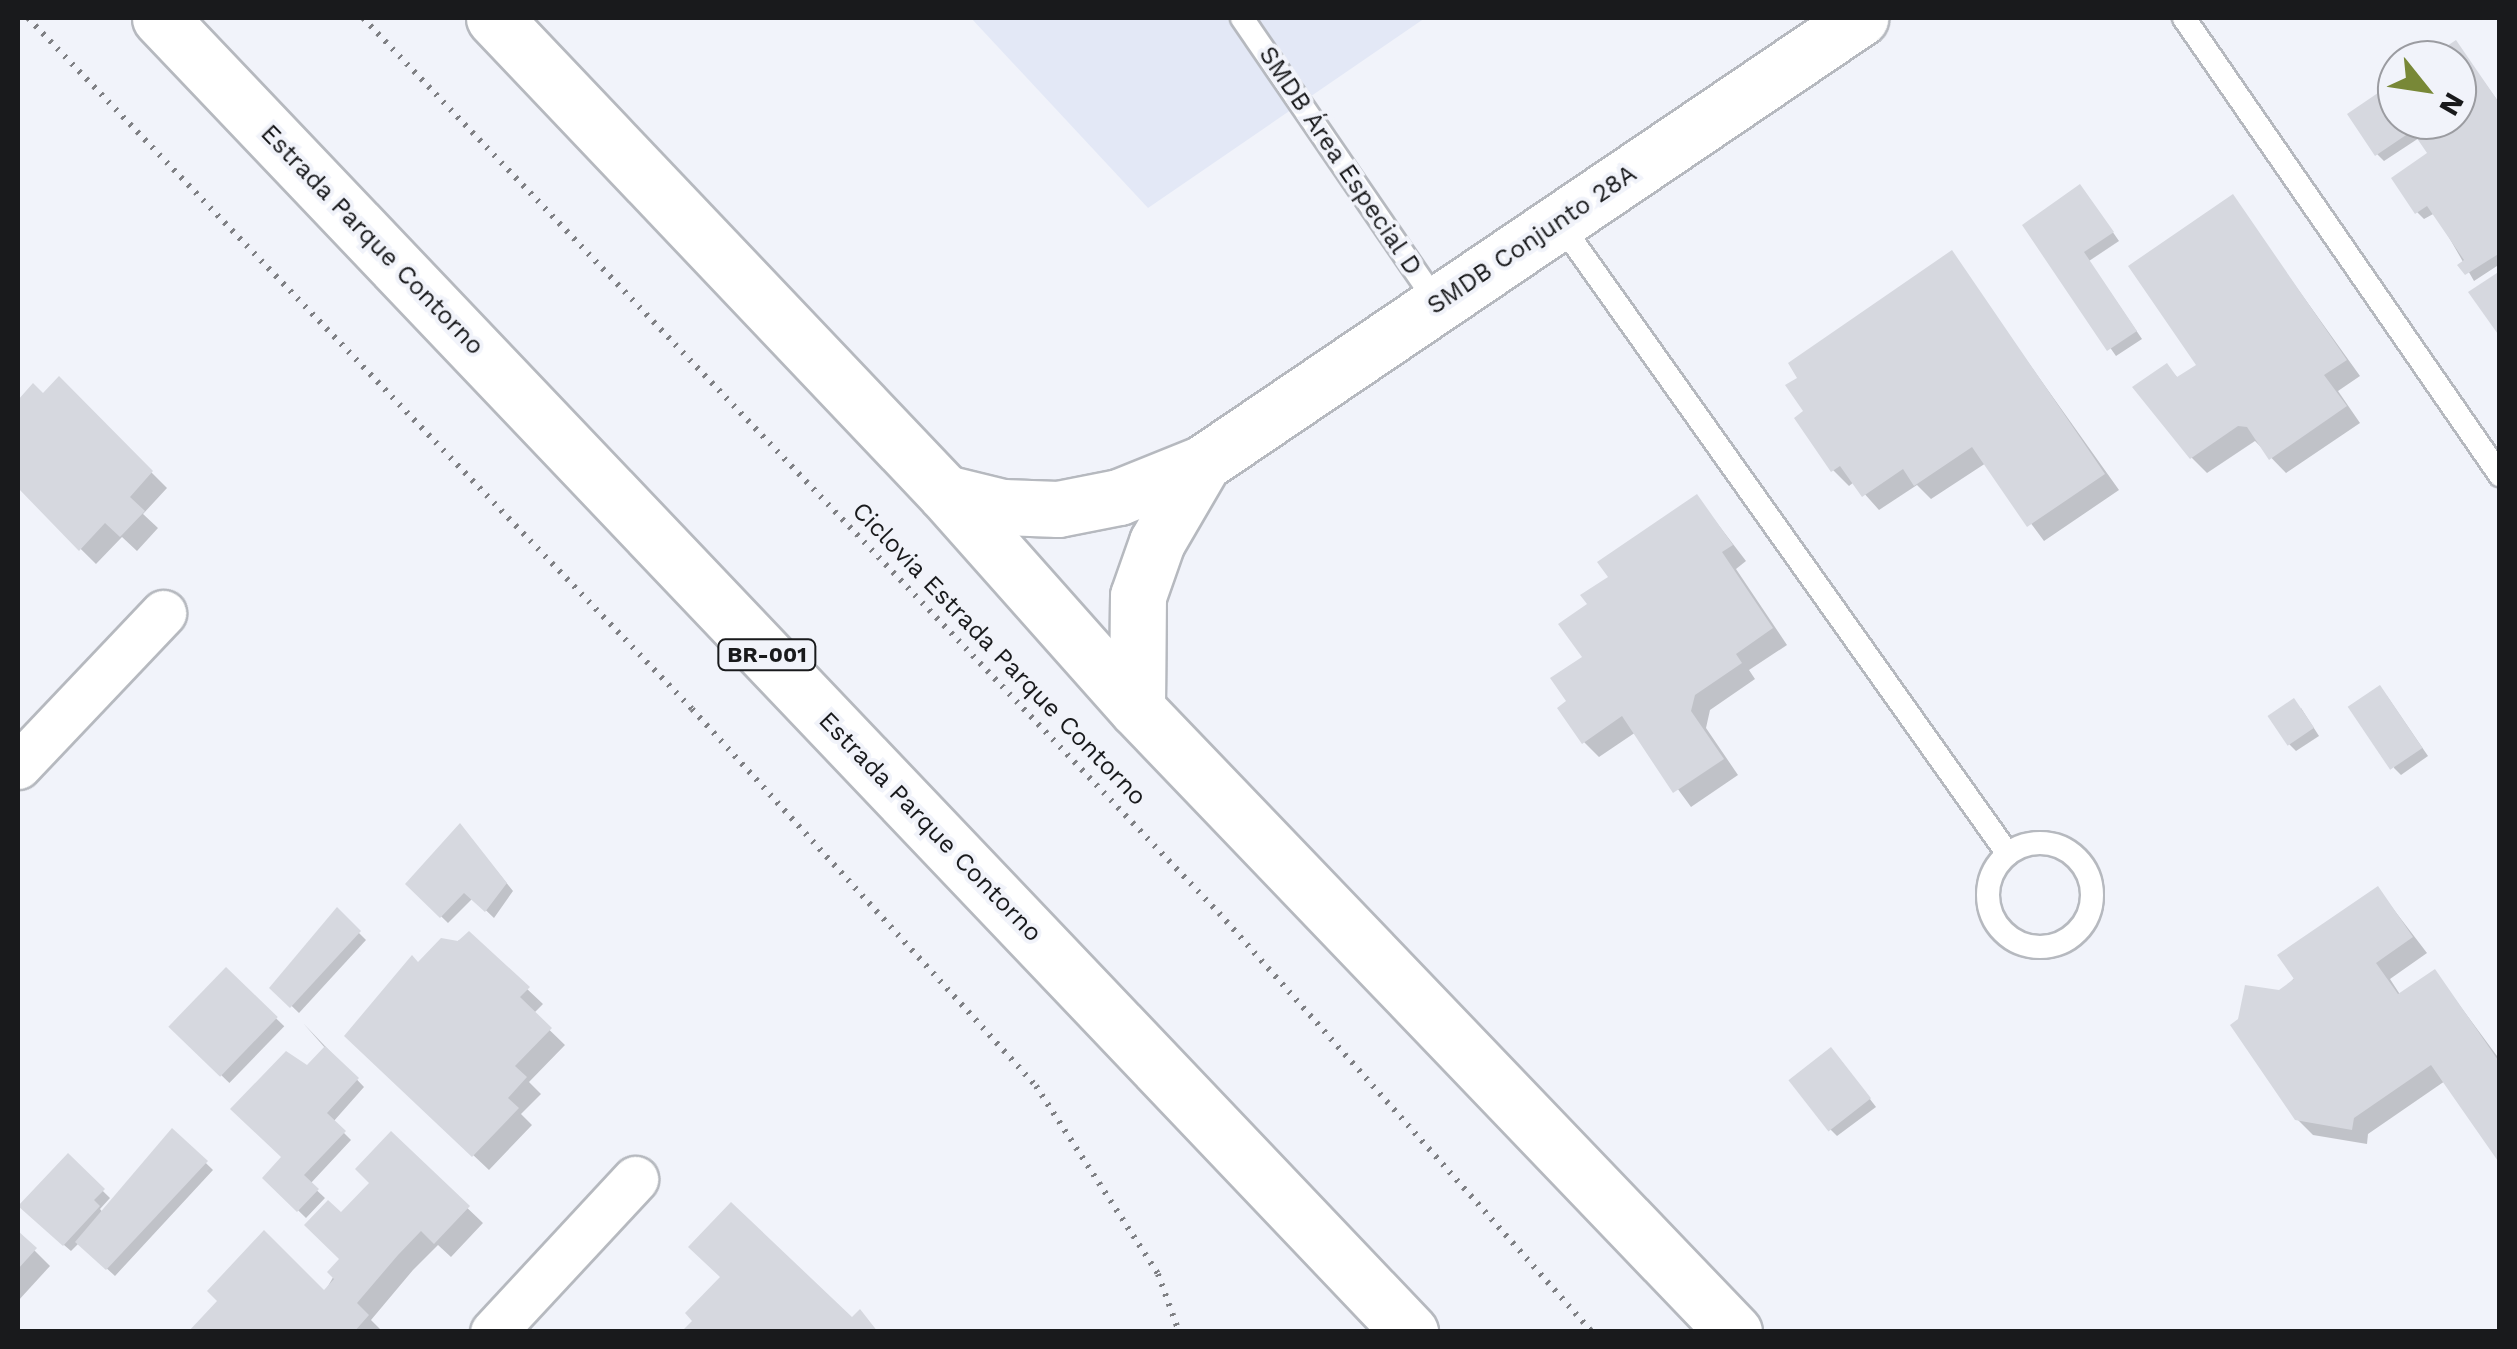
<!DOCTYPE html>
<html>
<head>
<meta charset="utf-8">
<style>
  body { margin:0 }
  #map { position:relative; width:2517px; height:1349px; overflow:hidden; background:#f1f3fa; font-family:"Work Sans",sans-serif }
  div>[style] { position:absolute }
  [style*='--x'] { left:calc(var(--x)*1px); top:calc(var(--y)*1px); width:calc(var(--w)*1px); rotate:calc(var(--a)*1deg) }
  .built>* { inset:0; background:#e3e8f6 }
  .shadow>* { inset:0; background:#0003; transform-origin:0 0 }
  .building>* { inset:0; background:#d6d8df; transform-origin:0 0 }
  .path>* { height:6px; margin-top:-3px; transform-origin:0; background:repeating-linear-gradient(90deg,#7f8084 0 2.5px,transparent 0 10.5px) }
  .roads { filter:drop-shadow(2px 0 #b6b9bf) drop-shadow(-2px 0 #b6b9bf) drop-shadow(0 2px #b6b9bf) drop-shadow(0 -2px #b6b9bf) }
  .lane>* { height:22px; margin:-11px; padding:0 11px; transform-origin:11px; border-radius:11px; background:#fff }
  .lane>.ring { margin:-11px; padding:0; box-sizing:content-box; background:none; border:22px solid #fff; border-radius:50% }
  .street>* { height:45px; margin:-22.5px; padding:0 22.5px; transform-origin:22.5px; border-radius:22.5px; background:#fff }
  .secondary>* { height:55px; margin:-27.5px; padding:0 27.5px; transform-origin:27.5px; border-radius:27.5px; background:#fff }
  .highway>* { height:55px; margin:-27.5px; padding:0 27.5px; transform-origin:27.5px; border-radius:27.5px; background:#fff }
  span { translate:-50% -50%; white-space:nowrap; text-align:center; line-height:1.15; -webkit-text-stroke:8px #f1f3fa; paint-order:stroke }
  .shield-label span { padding:2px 8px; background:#f1f3fa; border:2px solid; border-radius:8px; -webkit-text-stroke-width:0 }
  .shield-label { font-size:22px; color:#191a1c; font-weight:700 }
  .street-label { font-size:25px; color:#191a1c }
  .frame { position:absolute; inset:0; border:20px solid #191a1c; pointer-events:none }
  .north { position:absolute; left:2377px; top:40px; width:100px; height:100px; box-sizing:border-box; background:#f1f3fa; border:2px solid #9b9ca1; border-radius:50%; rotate:120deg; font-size:28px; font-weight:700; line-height:40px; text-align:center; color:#191a1c }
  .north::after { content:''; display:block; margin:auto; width:35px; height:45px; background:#788837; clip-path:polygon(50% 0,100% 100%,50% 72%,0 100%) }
</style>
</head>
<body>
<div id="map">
  <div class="built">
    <i style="clip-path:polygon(971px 18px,1425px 18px,1148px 208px)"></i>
  </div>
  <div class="shadow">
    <i style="clip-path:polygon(2456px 43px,2500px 104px,2500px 264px,2474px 281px,2435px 213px,2424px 219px,2417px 212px,2430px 154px,2419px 138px,2384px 161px,2377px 154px,2397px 83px,2397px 120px,2457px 120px,2457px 60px,2431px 60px)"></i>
    <i style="clip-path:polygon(2087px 195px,2119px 241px,2089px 261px,2142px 339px,2116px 356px,2025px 226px)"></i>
    <i style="clip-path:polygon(2232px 197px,2360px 376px,2338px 391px,2360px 423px,2286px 473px,2255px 441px,2207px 473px,2191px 457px,2167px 367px,2179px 379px,2199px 365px)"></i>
    <i style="clip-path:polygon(1951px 254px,2119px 490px,2044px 541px,1986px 463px,1931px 499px,1917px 485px,1879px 510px,1854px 482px,1849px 486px,1833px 470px)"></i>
    <i style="clip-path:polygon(59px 380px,167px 488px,143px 514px,158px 528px,137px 551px,122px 537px,96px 564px,18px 487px,18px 404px,33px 387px,44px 397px)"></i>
    <i style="clip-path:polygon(1697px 497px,1746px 561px,1736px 569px,1787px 645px,1749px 670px,1755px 679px,1710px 710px,1706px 728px,1738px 775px,1691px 807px,1636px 732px,1599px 757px,1584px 742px,1569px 702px,1585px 658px,1590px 605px)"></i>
    <i style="clip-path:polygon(2387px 696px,2428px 756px,2401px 775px,2394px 768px)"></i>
    <i style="clip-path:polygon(2301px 708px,2319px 736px,2296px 751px,2289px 744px)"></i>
    <i style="clip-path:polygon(467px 834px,513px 891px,494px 918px,473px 898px,448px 923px,408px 884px)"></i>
    <i style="clip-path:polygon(2378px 889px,2427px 953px,2390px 979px,2401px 996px,2435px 972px,2500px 1060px,2500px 1160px,2445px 1081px,2368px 1134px,2367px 1144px,2313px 1135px,2297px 1119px,2280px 993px)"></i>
    <i style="clip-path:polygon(337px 911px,366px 940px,299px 1013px,273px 988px)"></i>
    <i style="clip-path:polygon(469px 934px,543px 1004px,533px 1014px,565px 1045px,529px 1082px,541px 1094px,521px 1114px,532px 1125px,489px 1170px,363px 1051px,418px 966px)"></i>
    <i style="left:226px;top:970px;width:81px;height:79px;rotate:44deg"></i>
    <i style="clip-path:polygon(303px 1023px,364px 1087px,333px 1122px,351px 1140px,310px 1184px,325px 1198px,306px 1218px,265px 1178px,285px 1157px,307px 1068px,326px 1049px)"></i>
    <i style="clip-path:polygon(1838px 1057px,1876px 1107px,1837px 1136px,1829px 1128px)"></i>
    <i style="clip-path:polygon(175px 1133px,213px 1170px,115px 1276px,79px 1243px,71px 1251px,28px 1214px,68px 1157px,110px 1198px,100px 1209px,104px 1214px)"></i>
    <i style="clip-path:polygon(391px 1135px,483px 1223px,451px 1257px,438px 1245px,413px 1270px,371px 1320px,383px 1332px,192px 1332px,324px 1293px,343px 1260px,341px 1215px,372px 1183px)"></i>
    <i style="clip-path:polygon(18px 1234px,50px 1266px,18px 1301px)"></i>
  </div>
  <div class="building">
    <i style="clip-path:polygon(2456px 40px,2500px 104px,2500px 253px,2465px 275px,2457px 265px,2464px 260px,2427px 206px,2415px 214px,2391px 178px,2427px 153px,2412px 131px,2375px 156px,2347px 114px,2397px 80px,2397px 120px,2457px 120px,2457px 60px,2426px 60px)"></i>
    <i style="clip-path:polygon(2080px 184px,2114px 232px,2084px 252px,2137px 331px,2107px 351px,2022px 225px)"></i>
    <i style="clip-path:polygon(2233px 194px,2347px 360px,2324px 375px,2347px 406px,2269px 460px,2247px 427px,2238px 426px,2190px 459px,2132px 387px,2167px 363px,2177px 377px,2196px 365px,2128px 266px)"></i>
    <i style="clip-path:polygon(1952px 250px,2105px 474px,2027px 527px,1972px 447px,1914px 486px,1903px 469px,1862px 497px,1840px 466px,1831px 472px,1794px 418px,1803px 411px,1785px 385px,1797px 378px,1788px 363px)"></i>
    <i style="clip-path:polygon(2500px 271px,2500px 337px,2468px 292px)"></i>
    <i style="clip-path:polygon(59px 376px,153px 471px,130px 497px,145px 511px,120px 537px,105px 523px,79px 551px,18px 488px,18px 400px,33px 383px,43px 393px)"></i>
    <i style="clip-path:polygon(1697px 494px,1733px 545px,1722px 552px,1773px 628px,1736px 654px,1742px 663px,1695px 695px,1691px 711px,1724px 759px,1673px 793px,1622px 716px,1582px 744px,1557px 708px,1566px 701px,1550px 678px,1582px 657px,1558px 624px,1587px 604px,1580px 595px,1608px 577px,1597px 562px)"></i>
    <i style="left:2380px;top:685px;width:76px;height:39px;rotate:56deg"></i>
    <i style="left:2294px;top:698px;width:36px;height:32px;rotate:56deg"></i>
    <i style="clip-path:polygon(460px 823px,507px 883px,485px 912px,464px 893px,440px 918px,405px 884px)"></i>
    <i style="clip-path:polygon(2378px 886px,2413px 937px,2376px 963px,2398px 994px,2435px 969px,2500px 1063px,2500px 1164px,2431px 1065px,2354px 1118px,2352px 1130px,2295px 1120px,2230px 1025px,2238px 1019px,2245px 985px,2279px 990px,2294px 979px,2277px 955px)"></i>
    <i style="clip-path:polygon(337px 907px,361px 931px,290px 1008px,269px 988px)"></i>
    <i style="clip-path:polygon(469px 931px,530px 987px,520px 997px,552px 1028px,515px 1066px,527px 1077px,508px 1098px,519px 1108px,472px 1157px,344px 1036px,412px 955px,418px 962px,441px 938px,458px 941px)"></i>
    <i style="left:226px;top:967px;width:72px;height:83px;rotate:44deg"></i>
    <i style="clip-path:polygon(325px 1046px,359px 1078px,327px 1113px,346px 1131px,304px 1175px,319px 1189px,297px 1212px,262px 1178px,281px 1157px,230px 1109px,286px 1051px,307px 1065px)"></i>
    <i style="left:1831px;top:1047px;width:65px;height:54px;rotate:52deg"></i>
    <i style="clip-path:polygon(172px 1128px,208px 1161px,106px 1270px,75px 1242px)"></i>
    <i style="clip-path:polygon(391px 1131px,470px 1206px,434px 1244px,421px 1231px,398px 1255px,357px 1303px,369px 1315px,354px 1332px,188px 1332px,217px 1301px,207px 1291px,264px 1230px,324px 1290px,334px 1279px,327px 1272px,339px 1259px,304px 1225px,328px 1200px,341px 1212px,369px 1183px,355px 1169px)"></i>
    <i style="clip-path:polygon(68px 1153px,105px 1189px,94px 1200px,100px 1206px,63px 1246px,18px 1206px)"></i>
    <i style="clip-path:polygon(731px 1202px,852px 1317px,860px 1309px,878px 1332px,681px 1332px,692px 1321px,685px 1313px,720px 1277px,688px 1247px)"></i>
    <i style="clip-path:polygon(18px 1231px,37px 1248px,18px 1269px)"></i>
  </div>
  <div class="path">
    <i style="--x:28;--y:18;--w:958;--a:46.14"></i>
    <i style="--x:692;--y:709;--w:510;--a:47.62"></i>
    <i style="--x:1036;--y:1086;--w:224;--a:57"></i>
    <i style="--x:1158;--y:1274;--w:62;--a:70.1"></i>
    <i style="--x:363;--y:18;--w:1238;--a:46.28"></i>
    <i style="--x:1219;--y:913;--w:561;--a:48.32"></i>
  </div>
  <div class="roads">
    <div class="lane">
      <i style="--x:1242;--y:18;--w:347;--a:55.6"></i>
      <i style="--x:2184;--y:18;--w:556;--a:55.34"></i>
      <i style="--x:1559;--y:222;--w:775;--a:54.61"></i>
      <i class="ring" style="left:1988px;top:843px;width:82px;height:82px"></i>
    </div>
    <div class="street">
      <i style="--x:18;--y:766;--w:211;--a:-46.5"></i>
      <i style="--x:493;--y:1332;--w:209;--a:-47.1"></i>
    </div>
    <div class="secondary">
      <i style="--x:945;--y:493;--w:60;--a:13.6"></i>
      <i style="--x:1003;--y:507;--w:55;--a:2.1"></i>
      <i style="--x:1058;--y:509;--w:62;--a:-11.1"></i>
      <i style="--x:1119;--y:497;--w:91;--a:-22"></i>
      <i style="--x:1203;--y:463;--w:794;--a:-34.11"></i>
      <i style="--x:1137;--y:709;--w:113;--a:-89.5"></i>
      <i style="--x:1138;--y:596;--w:57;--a:-70.6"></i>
      <i style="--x:1157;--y:542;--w:91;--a:-59.8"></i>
    </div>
    <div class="highway">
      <i style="--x:160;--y:18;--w:1814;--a:46.43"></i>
      <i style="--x:494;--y:18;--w:655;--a:46.48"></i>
      <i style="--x:945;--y:493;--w:289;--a:48.4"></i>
      <i style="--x:1137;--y:709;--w:863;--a:46.22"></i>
    </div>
  </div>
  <div class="shield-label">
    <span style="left:767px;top:655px">BR-001</span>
  </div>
  <div class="street-label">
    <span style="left:1340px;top:161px;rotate:56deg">SMDB Área Especial D</span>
    <span style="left:372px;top:240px;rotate:46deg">Estrada Parque Contorno</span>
    <span style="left:1532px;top:240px;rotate:-34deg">SMDB Conjunto 28A</span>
    <span style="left:999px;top:654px;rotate:46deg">Ciclovia Estrada Parque Contorno</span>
    <span style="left:930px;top:827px;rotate:46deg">Estrada Parque Contorno</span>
  </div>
  <div class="frame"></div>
  <div class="north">N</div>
</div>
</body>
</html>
